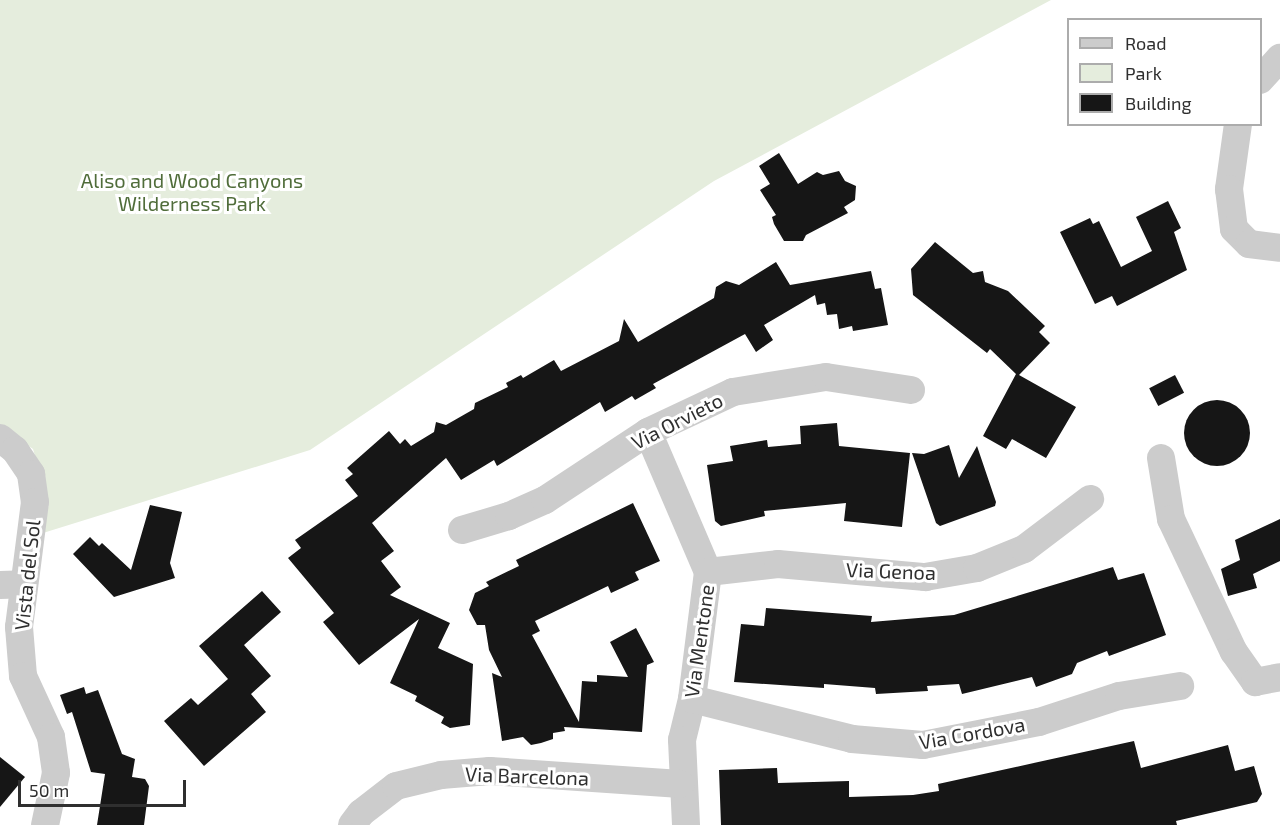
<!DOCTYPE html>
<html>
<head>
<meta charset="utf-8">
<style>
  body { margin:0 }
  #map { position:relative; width:1280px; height:825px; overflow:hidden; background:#fff; font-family:"Exo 2",sans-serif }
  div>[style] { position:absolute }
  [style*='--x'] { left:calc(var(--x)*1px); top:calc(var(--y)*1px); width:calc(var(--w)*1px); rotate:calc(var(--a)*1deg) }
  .green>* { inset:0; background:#e5eddd }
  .building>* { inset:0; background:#161616; transform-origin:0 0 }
  .round { border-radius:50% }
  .minor>* { height:28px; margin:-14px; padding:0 14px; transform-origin:14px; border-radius:14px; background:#ccc }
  span { translate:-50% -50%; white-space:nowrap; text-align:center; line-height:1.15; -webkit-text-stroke:6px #fff; paint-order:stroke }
  .park-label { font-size:20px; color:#506d3a }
  .street-label { font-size:20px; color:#2f2f2f }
  .legend { position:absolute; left:1067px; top:18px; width:195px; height:108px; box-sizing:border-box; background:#fff; border:2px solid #acacac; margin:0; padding:8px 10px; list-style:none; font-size:18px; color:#2f2f2f }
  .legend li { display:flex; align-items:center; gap:12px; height:30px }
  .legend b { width:30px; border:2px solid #acacac }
  .scale { position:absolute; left:18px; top:780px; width:168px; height:27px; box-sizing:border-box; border:3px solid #2f2f2f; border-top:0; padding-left:8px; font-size:18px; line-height:21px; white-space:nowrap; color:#2f2f2f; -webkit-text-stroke:4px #fff; paint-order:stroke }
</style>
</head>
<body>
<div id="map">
  <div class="green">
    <i style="clip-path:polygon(0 0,1051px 0,714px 181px,310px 450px,43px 533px,49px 503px,33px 449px,0 426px)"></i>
  </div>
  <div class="building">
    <i style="clip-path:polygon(779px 153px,798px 184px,817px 172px,823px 175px,839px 171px,845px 181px,856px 186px,855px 200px,844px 207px,848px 213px,806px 235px,803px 241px,784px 241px,774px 224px,772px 217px,776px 215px,760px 190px,770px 184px,759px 166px)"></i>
    <i style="clip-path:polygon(1168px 201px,1181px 228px,1174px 232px,1187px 270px,1117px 306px,1112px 296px,1095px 304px,1060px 232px,1090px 218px,1093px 224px,1099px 221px,1121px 267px,1152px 251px,1136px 217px)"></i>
    <i style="clip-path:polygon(935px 242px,973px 273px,983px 271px,985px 282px,1008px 291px,1045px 326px,1039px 332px,1050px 343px,1019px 375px,1076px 407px,1046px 458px,1012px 439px,1006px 449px,983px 436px,1016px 374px,990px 349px,987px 353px,913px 295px,911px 269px)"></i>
    <i style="clip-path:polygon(776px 262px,790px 285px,871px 271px,875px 289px,881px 288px,888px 325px,853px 331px,852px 326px,839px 329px,837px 314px,827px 315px,825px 303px,817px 305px,815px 295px,764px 325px,773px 340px,756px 352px,745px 334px,653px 384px,656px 388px,635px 400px,632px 396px,605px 412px,600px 402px,497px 466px,494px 460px,461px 480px,446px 458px,372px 523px,394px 551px,381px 561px,401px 587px,390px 595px,450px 623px,438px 648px,473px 664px,470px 725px,450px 728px,441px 723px,444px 717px,415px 701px,417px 696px,390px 683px,419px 619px,359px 665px,323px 622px,334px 613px,288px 558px,301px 548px,295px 540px,358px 496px,345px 480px,353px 474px,347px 468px,389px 431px,400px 444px,405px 439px,411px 446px,434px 432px,436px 422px,446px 425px,474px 409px,475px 403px,508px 387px,506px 383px,521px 375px,523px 378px,554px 360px,561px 371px,619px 341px,624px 319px,638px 342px,714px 298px,716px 287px,726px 281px,739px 285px)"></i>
    <i style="left:1175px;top:375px;width:20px;height:29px;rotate:63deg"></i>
    <i class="round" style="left:1184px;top:400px;width:66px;height:66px"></i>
    <i style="clip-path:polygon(837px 423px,839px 446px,910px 453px,902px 527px,844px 521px,846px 503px,764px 511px,765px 516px,721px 526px,715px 521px,707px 465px,733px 461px,730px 446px,767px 440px,768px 447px,801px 444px,800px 426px)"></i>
    <i style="clip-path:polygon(949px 445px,959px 478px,977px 446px,996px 502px,995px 506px,940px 526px,936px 523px,912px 453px,924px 454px)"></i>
    <i style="clip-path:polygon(633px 503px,660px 561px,635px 572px,639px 580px,611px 593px,608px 586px,535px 621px,540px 631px,532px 635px,579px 722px,582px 681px,597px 682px,597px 675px,628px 677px,610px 642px,636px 628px,654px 662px,647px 665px,642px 732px,564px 727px,565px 731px,553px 733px,553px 739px,541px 743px,531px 745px,523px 737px,502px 741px,492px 673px,502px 677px,489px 650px,485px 625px,477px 625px,469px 610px,475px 593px,489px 586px,486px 582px,519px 566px,516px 560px)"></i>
    <i style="clip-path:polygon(150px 505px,182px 512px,170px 563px,175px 578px,114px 597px,73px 554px,90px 537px,99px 546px,102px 543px,131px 570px)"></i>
    <i style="clip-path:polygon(1280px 519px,1280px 561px,1253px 574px,1257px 588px,1228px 596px,1221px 569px,1240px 560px,1235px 540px)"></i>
    <i style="clip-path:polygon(1113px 567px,1118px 580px,1144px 573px,1166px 635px,1109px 656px,1107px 651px,1077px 663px,1072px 674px,1036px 687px,1032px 677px,962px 694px,959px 684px,927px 686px,928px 691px,876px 694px,875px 688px,824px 684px,824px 688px,734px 682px,741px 624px,764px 626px,766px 608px,872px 616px,871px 622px,954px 615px)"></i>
    <i style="clip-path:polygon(262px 591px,281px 612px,244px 645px,271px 676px,251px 694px,266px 712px,204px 766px,164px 721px,191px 698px,198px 705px,228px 679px,199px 646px)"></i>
    <i style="clip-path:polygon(84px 687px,86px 694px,98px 690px,122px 754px,135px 759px,132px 777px,145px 779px,149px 786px,144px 825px,97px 825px,105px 774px,91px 772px,72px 712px,67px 714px,60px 695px)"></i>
    <i style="clip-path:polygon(1134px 741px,1141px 768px,1228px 745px,1235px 771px,1254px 766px,1262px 794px,1257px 802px,1176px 821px,1177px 825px,721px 825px,719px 770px,777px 768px,778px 783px,849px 781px,849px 797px,913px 795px,939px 791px,938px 784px)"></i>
    <i style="clip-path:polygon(0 757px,25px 777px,0 807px)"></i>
  </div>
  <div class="minor">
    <i style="--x:1260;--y:80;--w:30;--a:-48"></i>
    <i style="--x:1238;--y:124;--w:66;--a:97.9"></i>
    <i style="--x:1229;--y:189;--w:40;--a:82.9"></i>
    <i style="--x:1234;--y:229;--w:21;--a:45"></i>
    <i style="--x:1249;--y:244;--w:31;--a:7"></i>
    <i style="--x:648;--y:432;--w:152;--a:66.8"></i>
    <i style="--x:708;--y:572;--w:128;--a:97.2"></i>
    <i style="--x:692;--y:699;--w:42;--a:103.7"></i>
    <i style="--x:682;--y:740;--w:85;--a:87.3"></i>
    <i style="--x:0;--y:438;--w:19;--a:39"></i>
    <i style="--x:15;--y:450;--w:29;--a:56"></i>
    <i style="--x:31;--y:474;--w:28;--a:82"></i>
    <i style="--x:35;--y:502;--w:126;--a:97.3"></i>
    <i style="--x:19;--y:627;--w:49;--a:85.3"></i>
    <i style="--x:23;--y:676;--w:67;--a:65.3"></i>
    <i style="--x:51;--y:737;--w:36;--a:82"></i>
    <i style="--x:56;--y:773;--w:53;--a:101.9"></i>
    <i style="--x:1161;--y:458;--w:62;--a:80.7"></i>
    <i style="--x:1171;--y:519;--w:147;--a:64.7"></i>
    <i style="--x:1234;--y:652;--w:37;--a:55"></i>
    <i style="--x:1255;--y:682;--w:25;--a:-11"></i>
    <i style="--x:462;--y:530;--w:49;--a:-16.6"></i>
    <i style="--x:509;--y:516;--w:39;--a:-24"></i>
    <i style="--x:545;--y:500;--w:123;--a:-33.4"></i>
    <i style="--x:648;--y:432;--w:94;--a:-25.2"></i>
    <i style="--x:733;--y:392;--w:94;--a:-9.2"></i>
    <i style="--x:826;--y:377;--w:86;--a:8.7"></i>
    <i style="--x:708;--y:572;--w:70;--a:-6.5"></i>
    <i style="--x:778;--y:564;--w:148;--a:5.1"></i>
    <i style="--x:925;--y:577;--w:53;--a:-9.8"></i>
    <i style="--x:977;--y:568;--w:51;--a:-22"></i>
    <i style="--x:1024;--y:549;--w:83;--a:-37.1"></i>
    <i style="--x:0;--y:585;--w:24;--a:-2"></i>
    <i style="--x:692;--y:699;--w:165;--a:14"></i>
    <i style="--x:852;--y:739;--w:71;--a:4.8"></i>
    <i style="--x:923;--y:745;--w:118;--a:-11.2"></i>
    <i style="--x:1039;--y:722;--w:84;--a:-18"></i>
    <i style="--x:1119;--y:696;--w:62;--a:-9.3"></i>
    <i style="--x:352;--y:825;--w:15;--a:-53"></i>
    <i style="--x:361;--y:813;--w:44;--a:-37.6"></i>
    <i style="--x:396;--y:786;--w:46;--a:-13.7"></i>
    <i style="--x:441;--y:775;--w:49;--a:-4.7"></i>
    <i style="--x:490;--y:771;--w:191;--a:3.9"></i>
  </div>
  <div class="park-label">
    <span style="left:192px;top:192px">Aliso and Wood Canyons<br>Wilderness Park</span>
  </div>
  <div class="street-label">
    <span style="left:677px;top:421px;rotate:-27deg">Via Orvieto</span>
    <span style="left:891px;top:571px;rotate:2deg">Via Genoa</span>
    <span style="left:27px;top:575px;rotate:-84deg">Vista del Sol</span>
    <span style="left:699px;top:641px;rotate:-82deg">Via Mentone</span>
    <span style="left:972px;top:733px;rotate:-10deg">Via Cordova</span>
    <span style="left:527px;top:776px;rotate:2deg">Via Barcelona</span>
  </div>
  <ul class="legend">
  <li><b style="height:8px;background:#ccc"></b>Road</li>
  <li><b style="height:16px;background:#e5eddd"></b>Park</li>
  <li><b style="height:16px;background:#161616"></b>Building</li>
  </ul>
  <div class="scale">50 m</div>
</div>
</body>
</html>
